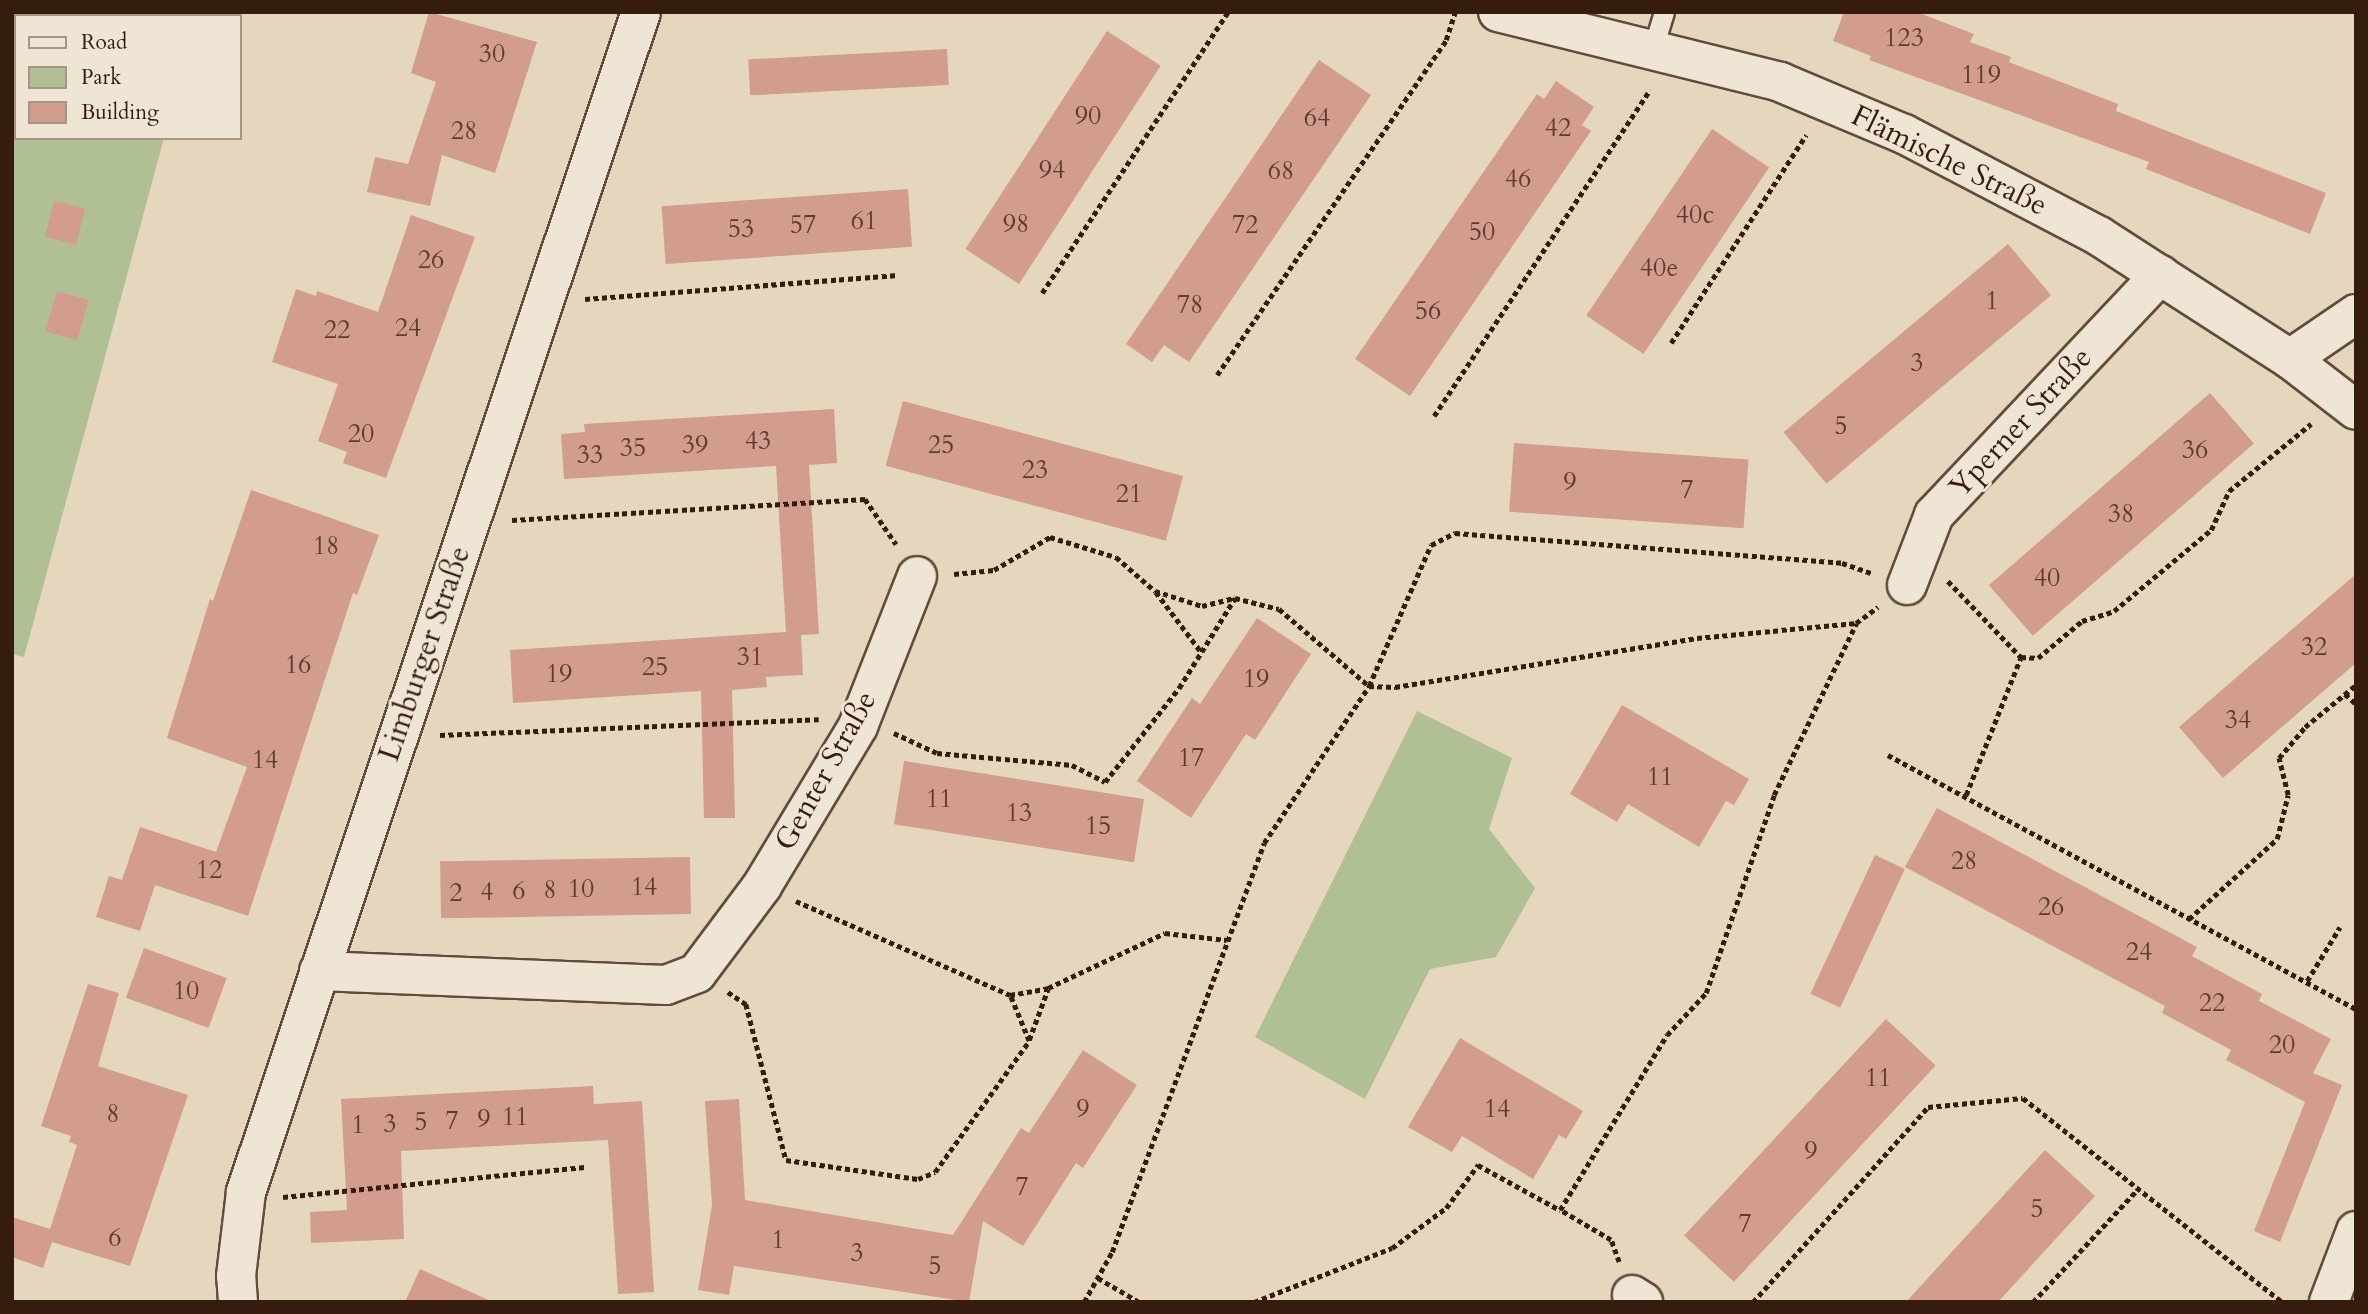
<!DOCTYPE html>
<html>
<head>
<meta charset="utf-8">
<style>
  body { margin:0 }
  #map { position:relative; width:2368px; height:1314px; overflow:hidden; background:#e5d7be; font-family:Cardo,serif }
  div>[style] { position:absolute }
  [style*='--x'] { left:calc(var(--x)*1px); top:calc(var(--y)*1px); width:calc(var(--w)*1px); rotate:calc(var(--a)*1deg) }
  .green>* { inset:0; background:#b1bf94 }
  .building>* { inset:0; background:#d29d8e; transform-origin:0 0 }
  .path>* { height:4.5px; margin-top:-2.25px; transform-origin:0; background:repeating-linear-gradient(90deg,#361c0e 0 5px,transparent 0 8.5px) }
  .roads { filter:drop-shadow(2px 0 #624b3a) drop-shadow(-2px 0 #624b3a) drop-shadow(0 2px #624b3a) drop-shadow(0 -2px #624b3a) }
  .service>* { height:19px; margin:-9.5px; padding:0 9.5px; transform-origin:9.5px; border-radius:9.5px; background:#eee5d5 }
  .minor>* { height:38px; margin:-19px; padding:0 19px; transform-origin:19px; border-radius:19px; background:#eee5d5 }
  span { translate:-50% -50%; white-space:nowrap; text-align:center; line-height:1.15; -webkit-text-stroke:6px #eee5d5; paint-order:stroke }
  .number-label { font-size:26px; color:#5d3c2e }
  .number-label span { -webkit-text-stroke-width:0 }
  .street-label { font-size:30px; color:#361c0e }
  .frame { position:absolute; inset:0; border:14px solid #361c0e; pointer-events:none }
  .legend { position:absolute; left:14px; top:14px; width:228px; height:126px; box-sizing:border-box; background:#eee5d5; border:2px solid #a49585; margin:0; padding:9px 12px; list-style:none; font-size:21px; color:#361c0e }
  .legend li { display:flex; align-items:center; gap:14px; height:35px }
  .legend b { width:35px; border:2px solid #a49585 }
</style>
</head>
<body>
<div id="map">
  <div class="green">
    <i style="clip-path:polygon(12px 12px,198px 12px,16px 16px,16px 138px,164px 138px,24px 657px,12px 654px)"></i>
    <i style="clip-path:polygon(1417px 711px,1512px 758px,1489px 829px,1535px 888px,1496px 957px,1430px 969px,1365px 1099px,1255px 1037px)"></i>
  </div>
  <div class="building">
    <i style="clip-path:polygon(429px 12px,537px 42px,495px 173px,442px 155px,430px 206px,367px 192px,375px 157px,408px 164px,436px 82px,411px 73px)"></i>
    <i style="clip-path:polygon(1844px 12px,1917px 12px,1974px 34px,1970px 42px,2011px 57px,2009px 62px,2118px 104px,2116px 111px,2326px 193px,2310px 234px,2146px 169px,2149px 162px,1869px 60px,1871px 56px,1833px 41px)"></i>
    <i style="left:1107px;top:31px;width:64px;height:260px;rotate:33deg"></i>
    <i style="left:947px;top:49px;width:36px;height:199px;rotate:87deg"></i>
    <i style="clip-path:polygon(1319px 60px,1371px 95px,1189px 362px,1164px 345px,1152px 362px,1126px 344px)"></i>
    <i style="clip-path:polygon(1556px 81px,1594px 107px,1582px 125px,1591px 131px,1410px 396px,1355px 359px,1537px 94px,1544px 99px)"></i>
    <i style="left:1712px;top:129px;width:69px;height:225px;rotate:34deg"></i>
    <i style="left:908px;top:189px;width:58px;height:247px;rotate:86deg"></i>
    <i style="left:54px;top:201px;width:32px;height:37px;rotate:14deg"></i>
    <i style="clip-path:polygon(411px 215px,475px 237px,386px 478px,343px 463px,347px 452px,318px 441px,338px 384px,272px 362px,296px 289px,316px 296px,317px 291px,378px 312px)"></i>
    <i style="left:2008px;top:244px;width:67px;height:293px;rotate:50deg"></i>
    <i style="left:57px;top:291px;width:33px;height:42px;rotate:16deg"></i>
    <i style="left:2210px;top:393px;width:67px;height:293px;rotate:49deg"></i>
    <i style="left:903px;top:401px;width:290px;height:67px;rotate:15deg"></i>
    <i style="clip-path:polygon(834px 409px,837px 463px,809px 465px,819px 634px,801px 635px,803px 675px,766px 677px,767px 687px,732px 690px,735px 818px,704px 818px,701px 691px,513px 703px,510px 650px,786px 632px,776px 466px,564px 479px,561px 434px,585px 432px,584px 424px)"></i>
    <i style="left:1514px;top:443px;width:235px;height:69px;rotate:4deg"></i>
    <i style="clip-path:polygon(251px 490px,379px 535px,357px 595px,353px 593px,248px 916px,155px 885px,140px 931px,96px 917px,109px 876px,122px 880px,140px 827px,216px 852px,247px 767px,167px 738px,210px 599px,213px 601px)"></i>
    <i style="clip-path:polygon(2356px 574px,2356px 663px,2223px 778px,2179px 727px)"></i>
    <i style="clip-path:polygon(1257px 618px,1311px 654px,1255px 740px,1246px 734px,1191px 818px,1137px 781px,1192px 698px,1200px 704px)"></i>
    <i style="clip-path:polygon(1622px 705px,1749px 779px,1734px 805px,1726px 801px,1699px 847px,1628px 804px,1617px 822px,1570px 794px)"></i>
    <i style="left:904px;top:761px;width:243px;height:64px;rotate:9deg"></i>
    <i style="clip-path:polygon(1937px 808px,2197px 947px,2192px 956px,2262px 994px,2259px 1001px,2331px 1039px,2313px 1073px,2342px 1085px,2280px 1242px,2254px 1231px,2305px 1102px,2226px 1060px,2231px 1050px,2162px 1013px,2165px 1006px,1905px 867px)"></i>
    <i style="left:1875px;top:855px;width:33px;height:153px;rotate:25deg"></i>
    <i style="left:690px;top:857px;width:57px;height:250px;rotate:89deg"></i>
    <i style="left:144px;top:948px;width:88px;height:53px;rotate:20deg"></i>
    <i style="clip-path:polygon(88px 984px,119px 993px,98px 1066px,188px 1095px,130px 1266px,52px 1242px,43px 1268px,12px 1257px,12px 1217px,50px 1229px,77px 1145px,69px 1142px,71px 1136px,41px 1126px)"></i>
    <i style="left:1886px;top:1019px;width:68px;height:296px;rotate:43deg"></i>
    <i style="clip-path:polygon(1460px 1038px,1583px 1111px,1566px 1139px,1559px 1135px,1533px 1179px,1462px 1136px,1452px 1152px,1408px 1127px)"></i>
    <i style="clip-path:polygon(1083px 1050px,1137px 1085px,1083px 1168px,1076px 1163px,1023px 1246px,983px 1221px,969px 1302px,734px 1266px,729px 1295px,698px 1290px,712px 1205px,705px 1101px,739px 1099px,745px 1200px,953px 1235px,1021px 1128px,1029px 1133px)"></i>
    <i style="clip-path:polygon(593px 1086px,594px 1104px,642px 1101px,654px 1292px,618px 1294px,608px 1140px,401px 1151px,404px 1239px,311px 1243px,310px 1212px,347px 1210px,341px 1099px)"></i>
    <i style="clip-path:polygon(2045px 1150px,2095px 1196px,1998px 1302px,1906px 1302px)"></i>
    <i style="clip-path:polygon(420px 1269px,493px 1302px,405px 1302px)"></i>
  </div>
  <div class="path">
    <i style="--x:12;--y:61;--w:4;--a:14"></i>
    <i style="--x:1042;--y:293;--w:337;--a:-56.5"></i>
    <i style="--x:585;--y:299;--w:314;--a:-4.4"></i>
    <i style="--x:1671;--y:343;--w:248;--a:-57"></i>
    <i style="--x:1217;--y:375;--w:406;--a:-55.6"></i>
    <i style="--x:1446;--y:40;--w:29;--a:-72"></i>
    <i style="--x:1434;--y:416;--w:391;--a:-56.5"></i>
    <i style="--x:512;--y:520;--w:354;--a:-3.4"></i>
    <i style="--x:865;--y:499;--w:55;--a:55.4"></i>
    <i style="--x:954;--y:574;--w:40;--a:-5.7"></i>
    <i style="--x:994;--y:570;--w:65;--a:-30.5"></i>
    <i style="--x:1050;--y:537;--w:69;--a:16.9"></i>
    <i style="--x:1116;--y:557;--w:52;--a:41.1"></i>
    <i style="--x:1155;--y:591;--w:49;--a:17.7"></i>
    <i style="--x:1202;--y:606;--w:34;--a:-14"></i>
    <i style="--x:1235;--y:598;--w:45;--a:14"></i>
    <i style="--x:1279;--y:609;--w:118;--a:40.5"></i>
    <i style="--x:1369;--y:686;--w:154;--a:-66.3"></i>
    <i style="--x:1431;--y:545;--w:27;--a:-27"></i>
    <i style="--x:1455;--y:533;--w:388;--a:4.4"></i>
    <i style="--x:1842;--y:563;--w:31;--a:19"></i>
    <i style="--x:1948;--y:581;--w:105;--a:46.2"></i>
    <i style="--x:1156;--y:592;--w:76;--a:53"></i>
    <i style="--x:2345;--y:694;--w:15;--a:42"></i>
    <i style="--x:894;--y:733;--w:47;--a:24.9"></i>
    <i style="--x:937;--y:753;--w:136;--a:5.1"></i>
    <i style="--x:1072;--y:765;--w:37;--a:27"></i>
    <i style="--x:1105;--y:782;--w:120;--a:-51.8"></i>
    <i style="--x:1179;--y:688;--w:106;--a:-58.1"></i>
    <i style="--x:440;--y:735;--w:379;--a:-2.4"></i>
    <i style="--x:1888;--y:755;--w:532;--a:28.49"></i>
    <i style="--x:1966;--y:795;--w:149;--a:-68.3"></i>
    <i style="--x:2021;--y:657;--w:17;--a:3"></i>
    <i style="--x:2038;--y:658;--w:57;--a:-40.1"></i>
    <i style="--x:2082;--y:621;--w:34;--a:-17"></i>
    <i style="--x:2114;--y:611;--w:126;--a:-39.9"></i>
    <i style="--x:2211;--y:530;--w:43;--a:-65.2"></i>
    <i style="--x:2229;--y:491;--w:106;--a:-39.3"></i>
    <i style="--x:796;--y:901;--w:234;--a:23.7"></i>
    <i style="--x:1010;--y:995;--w:39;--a:-10"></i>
    <i style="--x:1048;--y:988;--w:129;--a:-25.2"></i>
    <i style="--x:1165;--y:933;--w:62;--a:6.4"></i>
    <i style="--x:2189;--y:919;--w:119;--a:-42.3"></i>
    <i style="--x:2277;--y:839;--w:45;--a:-76"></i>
    <i style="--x:2288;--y:795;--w:38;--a:-104"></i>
    <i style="--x:2279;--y:758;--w:40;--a:-50"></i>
    <i style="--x:2305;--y:727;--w:66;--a:-39.5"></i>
    <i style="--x:2307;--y:981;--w:63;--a:-58.6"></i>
    <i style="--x:728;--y:992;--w:22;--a:34"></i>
    <i style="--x:746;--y:1004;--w:161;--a:75.6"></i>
    <i style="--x:786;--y:1160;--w:133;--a:8.2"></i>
    <i style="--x:918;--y:1179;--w:18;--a:-22"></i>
    <i style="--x:935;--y:1172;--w:161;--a:-54.3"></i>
    <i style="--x:1029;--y:1041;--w:50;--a:-112.4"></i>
    <i style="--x:1029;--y:1040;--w:54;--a:-69.6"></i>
    <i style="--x:283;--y:1197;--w:303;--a:-5.7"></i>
    <i style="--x:1619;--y:1262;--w:23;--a:-110"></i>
    <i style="--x:1611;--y:1240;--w:59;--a:-149.5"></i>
    <i style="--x:1560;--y:1210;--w:205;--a:-58.6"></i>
    <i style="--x:1667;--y:1035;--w:57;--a:-47.1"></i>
    <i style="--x:1706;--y:993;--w:209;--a:-71"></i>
    <i style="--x:1774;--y:795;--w:190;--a:-64.4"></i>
    <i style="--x:1098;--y:1278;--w:48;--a:30.3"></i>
    <i style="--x:1084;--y:1302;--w:57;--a:-60.8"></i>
    <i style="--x:1112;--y:1252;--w:436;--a:-69.6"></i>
    <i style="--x:1264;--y:843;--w:189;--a:-56.2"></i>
    <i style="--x:1369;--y:686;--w:26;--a:2"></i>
    <i style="--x:1395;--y:687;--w:306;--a:-9.2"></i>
    <i style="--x:1697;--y:638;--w:160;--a:-5.4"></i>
    <i style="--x:1856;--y:623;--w:27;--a:-36"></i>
    <i style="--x:1254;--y:1302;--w:148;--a:-21.4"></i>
    <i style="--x:1392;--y:1248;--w:67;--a:-36.5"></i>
    <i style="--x:1446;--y:1208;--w:54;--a:-53.3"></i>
    <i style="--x:1478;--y:1165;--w:94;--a:28.8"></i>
    <i style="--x:1753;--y:1302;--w:262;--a:-48.1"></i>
    <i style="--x:1928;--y:1107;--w:95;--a:-5.4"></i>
    <i style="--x:2023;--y:1098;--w:330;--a:38.2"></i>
    <i style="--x:2033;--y:1302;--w:154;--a:-47.1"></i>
  </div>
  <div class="roads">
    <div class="service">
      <i style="--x:1652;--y:51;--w:41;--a:-72.9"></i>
    </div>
    <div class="minor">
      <i style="--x:1498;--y:12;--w:291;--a:13.9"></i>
      <i style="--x:1780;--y:82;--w:134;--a:22.8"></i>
      <i style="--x:1904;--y:134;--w:220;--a:27.6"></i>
      <i style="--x:2099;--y:236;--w:227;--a:32.8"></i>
      <i style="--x:2290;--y:359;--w:83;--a:37.7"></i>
      <i style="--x:2290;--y:359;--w:80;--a:-34.3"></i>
      <i style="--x:1907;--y:585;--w:75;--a:-68.9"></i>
      <i style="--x:1934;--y:515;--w:330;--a:-46.7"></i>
      <i style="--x:319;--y:971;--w:347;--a:2.3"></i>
      <i style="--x:666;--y:985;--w:33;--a:-21"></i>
      <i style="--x:697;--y:973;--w:109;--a:-53.2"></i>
      <i style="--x:762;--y:886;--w:187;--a:-59"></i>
      <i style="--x:858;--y:726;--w:161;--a:-68.5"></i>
      <i style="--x:1632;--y:1295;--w:13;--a:32"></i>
      <i style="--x:238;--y:1302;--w:26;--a:-94"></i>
      <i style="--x:236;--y:1276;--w:85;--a:-83.2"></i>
      <i style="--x:246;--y:1192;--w:1244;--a:-71.49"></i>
      <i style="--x:2329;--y:1302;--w:76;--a:-69.2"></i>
    </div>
  </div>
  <div class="number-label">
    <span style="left:1904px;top:38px">123</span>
    <span style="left:492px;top:54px">30</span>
    <span style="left:1981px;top:75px">119</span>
    <span style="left:1088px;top:116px">90</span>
    <span style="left:1317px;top:118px">64</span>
    <span style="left:1558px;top:128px">42</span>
    <span style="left:464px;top:131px">28</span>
    <span style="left:1052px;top:170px">94</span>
    <span style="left:1281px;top:171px">68</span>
    <span style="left:1518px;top:179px">46</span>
    <span style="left:1695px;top:215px">40c</span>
    <span style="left:864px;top:221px">61</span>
    <span style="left:1016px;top:224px">98</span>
    <span style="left:803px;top:225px">57</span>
    <span style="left:1245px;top:225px">72</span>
    <span style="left:741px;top:229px">53</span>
    <span style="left:1482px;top:232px">50</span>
    <span style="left:431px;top:260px">26</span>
    <span style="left:1659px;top:268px">40e</span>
    <span style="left:1992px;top:301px">1</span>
    <span style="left:1190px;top:305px">78</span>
    <span style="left:1428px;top:311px">56</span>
    <span style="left:408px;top:328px">24</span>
    <span style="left:337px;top:330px">22</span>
    <span style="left:1917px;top:363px">3</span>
    <span style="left:1841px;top:426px">5</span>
    <span style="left:361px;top:434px">20</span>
    <span style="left:758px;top:441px">43</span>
    <span style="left:695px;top:445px">39</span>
    <span style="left:941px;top:445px">25</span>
    <span style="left:633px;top:448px">35</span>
    <span style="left:2195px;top:450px">36</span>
    <span style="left:590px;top:455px">33</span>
    <span style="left:1035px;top:470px">23</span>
    <span style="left:1570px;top:482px">9</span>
    <span style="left:1687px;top:490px">7</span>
    <span style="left:1129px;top:494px">21</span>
    <span style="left:2121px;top:514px">38</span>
    <span style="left:326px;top:546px">18</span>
    <span style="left:2047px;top:578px">40</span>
    <span style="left:2314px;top:647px">32</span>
    <span style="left:750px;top:657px">31</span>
    <span style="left:298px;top:665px">16</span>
    <span style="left:655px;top:667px">25</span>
    <span style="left:559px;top:674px">19</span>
    <span style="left:1256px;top:679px">19</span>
    <span style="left:2238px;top:720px">34</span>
    <span style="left:1191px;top:758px">17</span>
    <span style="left:265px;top:760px">14</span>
    <span style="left:1660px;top:777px">11</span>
    <span style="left:939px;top:799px">11</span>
    <span style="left:1019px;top:813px">13</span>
    <span style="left:1098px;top:826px">15</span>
    <span style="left:1964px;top:861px">28</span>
    <span style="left:209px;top:870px">12</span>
    <span style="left:644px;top:887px">14</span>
    <span style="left:581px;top:889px">10</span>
    <span style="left:550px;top:890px">8</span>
    <span style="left:519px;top:891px">6</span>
    <span style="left:487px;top:892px">4</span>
    <span style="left:456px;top:893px">2</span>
    <span style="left:2051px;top:907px">26</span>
    <span style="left:2139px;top:952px">24</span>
    <span style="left:186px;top:991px">10</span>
    <span style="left:2212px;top:1003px">22</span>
    <span style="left:2282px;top:1045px">20</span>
    <span style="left:1878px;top:1078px">11</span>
    <span style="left:1083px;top:1109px">9</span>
    <span style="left:1497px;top:1109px">14</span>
    <span style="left:113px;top:1114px">8</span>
    <span style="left:515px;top:1117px">11</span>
    <span style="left:484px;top:1119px">9</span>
    <span style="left:452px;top:1121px">7</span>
    <span style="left:421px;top:1122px">5</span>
    <span style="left:390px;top:1124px">3</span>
    <span style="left:358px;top:1125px">1</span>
    <span style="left:1811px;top:1151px">9</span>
    <span style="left:1022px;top:1187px">7</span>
    <span style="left:2037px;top:1209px">5</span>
    <span style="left:1745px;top:1224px">7</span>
    <span style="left:115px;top:1238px">6</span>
    <span style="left:778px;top:1240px">1</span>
    <span style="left:857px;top:1253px">3</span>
    <span style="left:935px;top:1266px">5</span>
  </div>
  <div class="street-label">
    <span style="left:1949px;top:161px;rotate:26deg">Flämische Straße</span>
    <span style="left:2021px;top:423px;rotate:-47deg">Yperner Straße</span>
    <span style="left:425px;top:654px;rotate:-71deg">Limburger Straße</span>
    <span style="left:826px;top:771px;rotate:-61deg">Genter Straße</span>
  </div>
  <div class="frame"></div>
  <ul class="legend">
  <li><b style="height:9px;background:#eee5d5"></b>Road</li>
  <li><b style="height:19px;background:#b1bf94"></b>Park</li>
  <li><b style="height:19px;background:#d29d8e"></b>Building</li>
  </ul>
</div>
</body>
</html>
